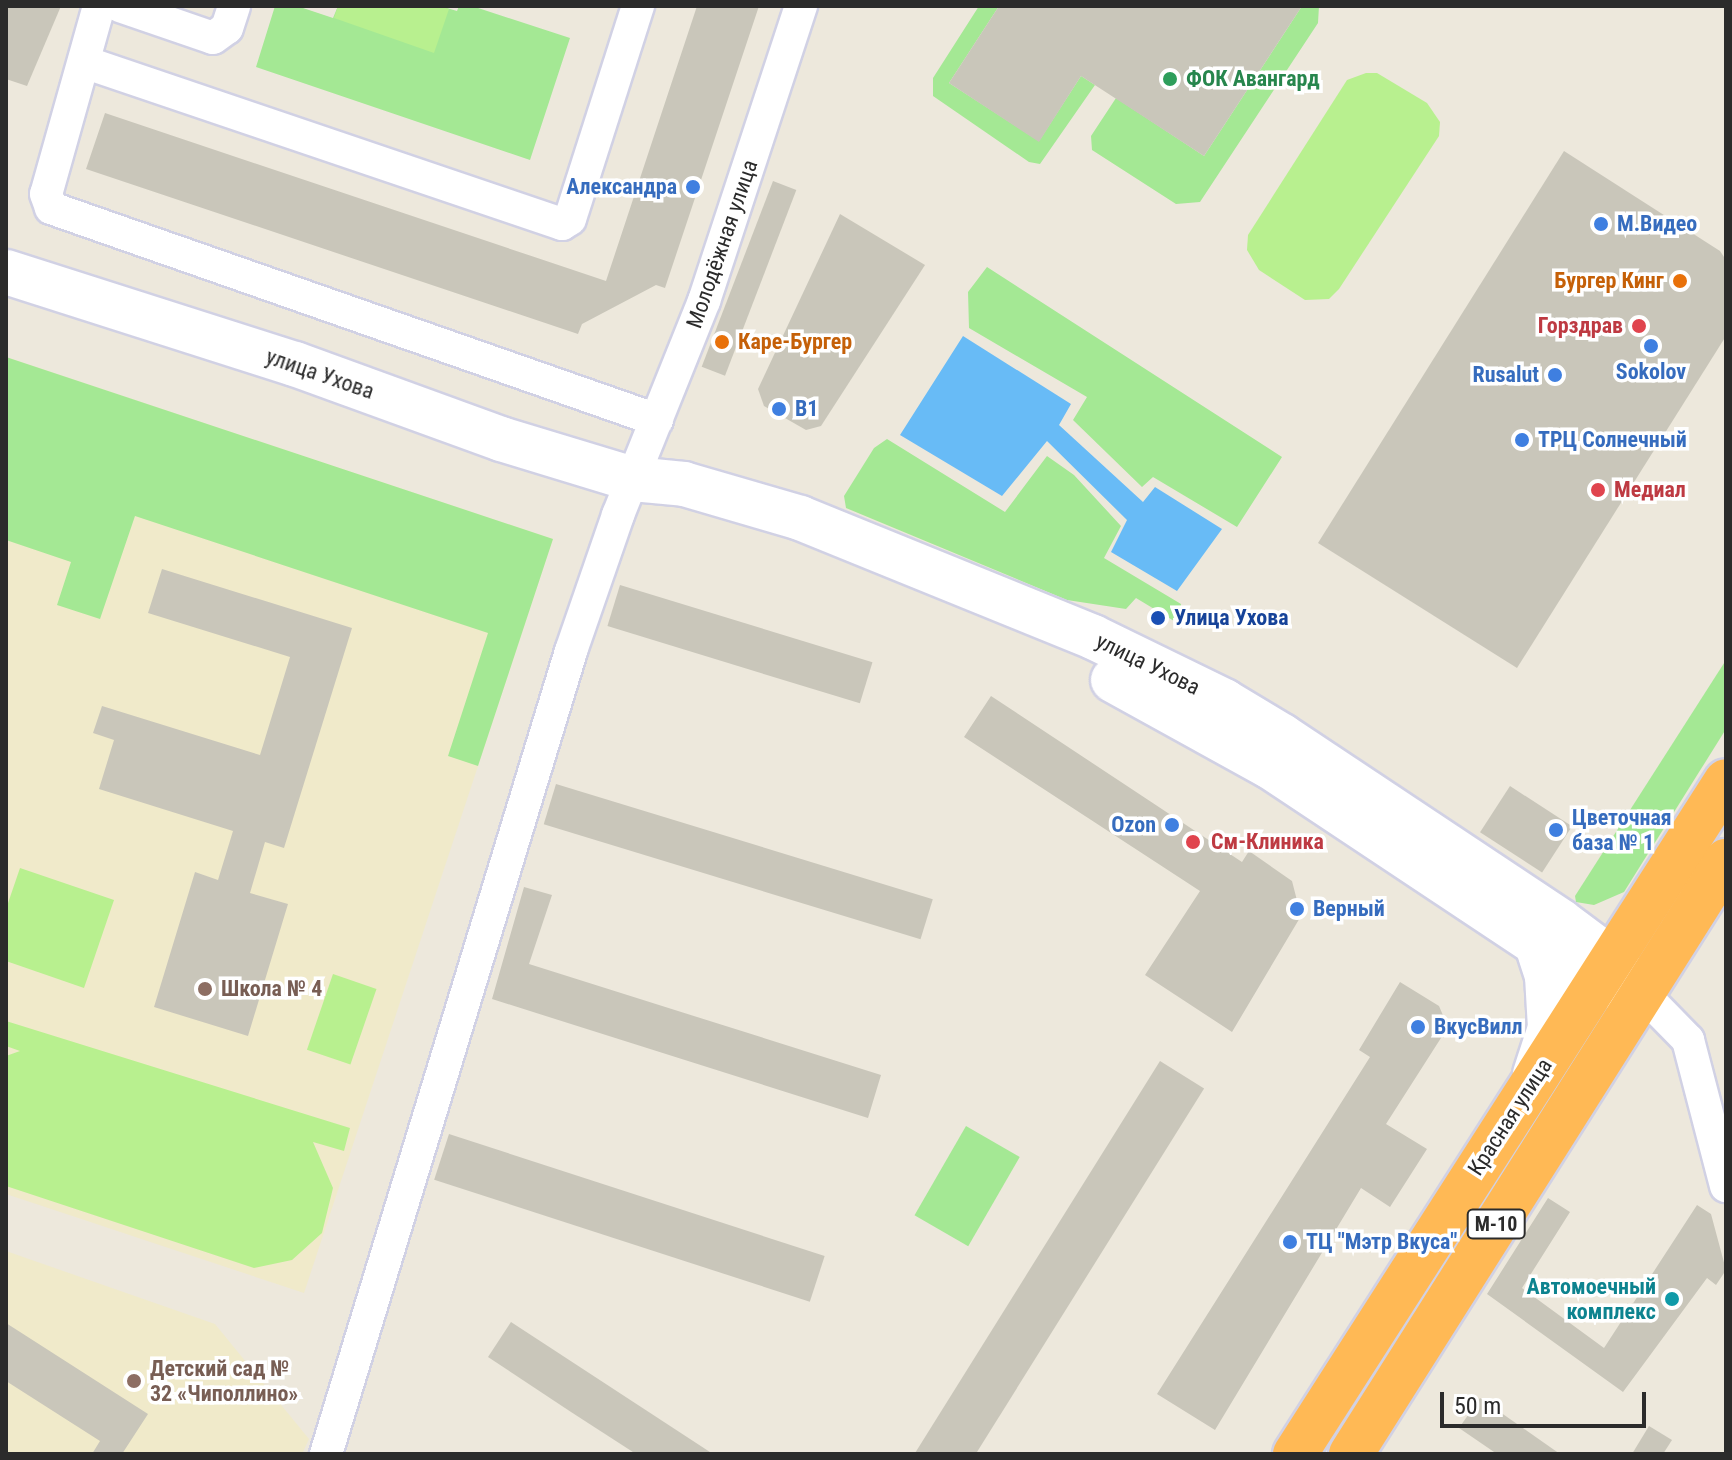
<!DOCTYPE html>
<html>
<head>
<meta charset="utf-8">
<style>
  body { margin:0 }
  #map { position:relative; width:1732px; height:1460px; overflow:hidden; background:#ede8dc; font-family:"Roboto Condensed",sans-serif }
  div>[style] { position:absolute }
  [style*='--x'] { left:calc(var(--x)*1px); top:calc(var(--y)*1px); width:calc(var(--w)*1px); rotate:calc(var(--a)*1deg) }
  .education>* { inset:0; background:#f0eaca }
  .green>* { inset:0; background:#a4e894; transform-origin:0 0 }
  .pitch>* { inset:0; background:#b8f08f; transform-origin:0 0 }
  .water>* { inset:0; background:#68bbf6 }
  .building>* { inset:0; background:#c9c6ba; transform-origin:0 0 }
  .roads { filter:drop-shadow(2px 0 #d1d1e4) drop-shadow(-2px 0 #d1d1e4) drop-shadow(0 2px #d1d1e4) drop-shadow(0 -2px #d1d1e4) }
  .street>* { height:32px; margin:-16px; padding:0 16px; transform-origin:16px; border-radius:16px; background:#fff }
  .secondary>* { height:44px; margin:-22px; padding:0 22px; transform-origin:22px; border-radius:22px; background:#fff }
  .highway>* { height:44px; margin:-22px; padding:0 22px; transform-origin:22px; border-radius:22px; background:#ffb955 }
  .dots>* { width:22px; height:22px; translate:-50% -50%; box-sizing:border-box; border:4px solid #fff; border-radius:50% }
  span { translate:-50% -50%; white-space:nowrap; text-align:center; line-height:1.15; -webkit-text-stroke:7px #fff; paint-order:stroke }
  .shield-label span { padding:2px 6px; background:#fff; border:2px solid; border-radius:6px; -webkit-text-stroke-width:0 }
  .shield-label { font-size:20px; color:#2b2b2b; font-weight:700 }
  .leisure-label { font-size:22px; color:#27864d; font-weight:700 }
  .left { translate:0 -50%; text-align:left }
  .shop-label { font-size:22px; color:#366cbe; font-weight:700 }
  .right { translate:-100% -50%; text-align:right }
  .street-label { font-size:22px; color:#2b2b2b }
  .food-label { font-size:22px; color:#c56008; font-weight:700 }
  .health-label { font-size:22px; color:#be3a42; font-weight:700 }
  .transit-label { font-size:22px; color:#164399; font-weight:700 }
  .education-label { font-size:22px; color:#785e54; font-weight:700 }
  .culture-label { font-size:22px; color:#0d838f; font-weight:700 }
  .frame { position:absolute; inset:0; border:8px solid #2b2b2b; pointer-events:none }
  .scale { position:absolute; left:1440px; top:1392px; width:206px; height:36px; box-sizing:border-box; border:4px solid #2b2b2b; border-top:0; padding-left:10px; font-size:24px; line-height:28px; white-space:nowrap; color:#2b2b2b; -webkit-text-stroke:6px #fff; paint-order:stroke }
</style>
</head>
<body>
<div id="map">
  <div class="education">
    <i style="clip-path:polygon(6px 357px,553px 539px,304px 1293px,6px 1194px)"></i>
    <i style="clip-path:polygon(6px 1251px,215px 1324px,309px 1439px,302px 1454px,6px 1454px)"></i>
  </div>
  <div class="green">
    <i style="clip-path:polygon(275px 6px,297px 6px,333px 18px,338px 6px,440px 6px,457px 11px,459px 6px,472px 6px,570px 38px,530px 160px,256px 67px)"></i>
    <i style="clip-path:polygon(979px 6px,999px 6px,949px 83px,1039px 141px,1081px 76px,1095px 85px,1040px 164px,1029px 162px,933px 96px,933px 78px)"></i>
    <i style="clip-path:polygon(1302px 6px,1319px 6px,1318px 23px,1200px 202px,1176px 204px,1092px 150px,1091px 136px,1116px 98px,1204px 156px)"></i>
    <i style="clip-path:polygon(987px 267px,1282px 457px,1237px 527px,1153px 477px,1142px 487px,1073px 420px,1087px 397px,969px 328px,968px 292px)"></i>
    <i style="clip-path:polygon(6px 357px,553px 539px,478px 766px,448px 756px,488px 633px,135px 516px,100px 619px,57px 605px,71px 562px,6px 540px)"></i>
    <i style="clip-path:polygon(887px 439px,1005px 512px,1047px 456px,1074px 475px,1121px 526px,1104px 558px,1181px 604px,1179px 624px,1136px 598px,1126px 609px,1067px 600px,846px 508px,844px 496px,874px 448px)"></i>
    <i style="clip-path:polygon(1726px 660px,1726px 729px,1624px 892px,1594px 905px,1576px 902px,1575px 896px)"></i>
    <i style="left:966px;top:1126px;width:62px;height:103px;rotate:30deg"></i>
  </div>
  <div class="pitch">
    <i style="clip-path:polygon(338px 6px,440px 6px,449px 9px,434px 53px,334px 18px)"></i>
    <i style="clip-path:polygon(1366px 73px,1377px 73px,1427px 103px,1440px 122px,1439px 136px,1339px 289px,1329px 299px,1305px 300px,1259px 270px,1247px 250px,1248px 235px,1347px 80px)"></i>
    <i style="clip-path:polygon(20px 868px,114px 900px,84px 988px,6px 961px,6px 909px)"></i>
    <i style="left:333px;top:974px;width:46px;height:80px;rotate:19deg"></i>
    <i style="clip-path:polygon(6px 1021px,350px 1128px,344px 1151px,313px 1142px,333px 1188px,322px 1233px,292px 1260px,254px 1268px,6px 1186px,6px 1056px,20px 1051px,6px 1046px)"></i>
  </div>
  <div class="water">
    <i style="clip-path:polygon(963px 336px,1071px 404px,1059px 425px,1143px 502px,1155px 487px,1222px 529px,1177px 591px,1111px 552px,1127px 520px,1047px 441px,1002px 496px,900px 435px)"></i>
  </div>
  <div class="building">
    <i style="clip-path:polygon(6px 6px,61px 6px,27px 86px,6px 79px)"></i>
    <i style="clip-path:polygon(697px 6px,759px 6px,665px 288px,656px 285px,582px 324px,578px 334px,86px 169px,105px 113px,606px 281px)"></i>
    <i style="clip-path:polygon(999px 6px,1302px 6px,1204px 156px,1081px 76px,1039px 142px,949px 83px)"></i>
    <i style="clip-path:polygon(1564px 151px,1720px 251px,1726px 260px,1726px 336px,1517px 668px,1318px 543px)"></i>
    <i style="left:773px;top:181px;width:25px;height:199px;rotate:21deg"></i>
    <i style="clip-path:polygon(840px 214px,925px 265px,821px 426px,806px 430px,764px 406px,758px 389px)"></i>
    <i style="clip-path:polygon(162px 569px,352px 628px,284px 848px,265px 842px,250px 893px,288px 904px,248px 1036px,154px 1007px,195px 872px,218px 880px,233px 831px,99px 789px,114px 740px,93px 733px,102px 706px,260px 755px,290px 657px,148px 613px)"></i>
    <i style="left:620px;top:585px;width:264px;height:43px;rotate:17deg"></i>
    <i style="clip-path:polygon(991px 696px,1242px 862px,1249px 851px,1292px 881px,1301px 916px,1232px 1032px,1145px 975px,1200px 891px,964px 737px)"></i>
    <i style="left:556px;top:784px;width:394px;height:42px;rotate:17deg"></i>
    <i style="left:1510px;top:786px;width:74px;height:55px;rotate:33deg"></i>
    <i style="clip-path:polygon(524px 887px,552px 895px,529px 964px,881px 1075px,868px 1118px,492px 999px)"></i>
    <i style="clip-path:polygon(1400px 982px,1439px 1006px,1448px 1027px,1386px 1124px,1427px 1149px,1390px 1207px,1361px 1188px,1215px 1430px,1157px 1394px,1370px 1057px,1359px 1050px)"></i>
    <i style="left:1160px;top:1061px;width:52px;height:466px;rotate:32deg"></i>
    <i style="left:449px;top:1134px;width:395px;height:48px;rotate:18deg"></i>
    <i style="clip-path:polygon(1548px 1198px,1570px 1212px,1522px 1288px,1604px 1348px,1697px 1205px,1711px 1214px,1726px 1270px,1716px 1285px,1707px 1278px,1623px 1392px,1487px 1294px)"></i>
    <i style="clip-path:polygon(511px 1322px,713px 1454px,636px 1454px,571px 1412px,488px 1357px)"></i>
    <i style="clip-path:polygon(6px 1323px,148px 1414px,122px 1454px,92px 1454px,100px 1441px,6px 1381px)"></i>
    <i style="clip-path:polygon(1480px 1398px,1560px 1454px,1497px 1454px,1459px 1428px)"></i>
    <i style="clip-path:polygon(1649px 1426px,1672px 1440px,1663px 1454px,1632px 1454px)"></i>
  </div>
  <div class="roads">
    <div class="street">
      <i style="--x:99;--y:6;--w:195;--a:105.7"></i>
      <i style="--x:46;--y:194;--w:15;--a:70"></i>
      <i style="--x:51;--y:208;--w:642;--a:19.28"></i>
      <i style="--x:120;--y:6;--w:98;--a:19"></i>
      <i style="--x:213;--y:38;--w:17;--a:-36"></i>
      <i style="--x:227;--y:28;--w:23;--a:-72"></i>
      <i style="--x:84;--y:62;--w:505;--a:18.72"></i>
      <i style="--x:562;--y:224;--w:9;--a:-32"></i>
      <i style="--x:570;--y:219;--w:224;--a:-72.3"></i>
      <i style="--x:1642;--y:993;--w:66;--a:45.6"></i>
      <i style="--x:1688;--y:1040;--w:151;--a:75.4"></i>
      <i style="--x:326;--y:1454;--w:840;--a:-73.03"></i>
      <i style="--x:571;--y:651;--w:144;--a:-70.9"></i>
      <i style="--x:618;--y:515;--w:231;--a:-68.1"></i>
      <i style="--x:704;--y:301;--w:311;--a:-71.8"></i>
    </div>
    <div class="secondary">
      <i style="--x:6;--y:272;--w:303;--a:17.7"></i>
      <i style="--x:295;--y:364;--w:219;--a:20"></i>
      <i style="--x:501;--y:439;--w:138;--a:16.9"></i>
      <i style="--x:633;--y:479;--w:51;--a:5.6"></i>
      <i style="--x:684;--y:484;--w:121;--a:16.3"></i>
      <i style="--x:800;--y:518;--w:316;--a:22.1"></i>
      <i style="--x:1093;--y:637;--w:146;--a:26"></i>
      <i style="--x:1224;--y:701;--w:68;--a:31.1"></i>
      <i style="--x:1282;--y:736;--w:334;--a:33.6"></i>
      <i style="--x:1560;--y:921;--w:64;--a:36.7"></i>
      <i style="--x:1611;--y:959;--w:40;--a:48"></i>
      <i style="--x:1113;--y:680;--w:178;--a:28.9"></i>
      <i style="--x:1269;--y:766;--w:392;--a:33.6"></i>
      <i style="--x:1596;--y:983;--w:20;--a:11"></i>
      <i style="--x:1535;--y:1074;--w:48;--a:-71.9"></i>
      <i style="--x:1550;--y:1028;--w:52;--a:-93.3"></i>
      <i style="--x:1547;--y:976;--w:33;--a:-108"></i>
    </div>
    <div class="highway">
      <i style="--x:1295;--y:1454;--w:799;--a:-57.36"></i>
      <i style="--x:1351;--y:1454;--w:702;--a:-57.69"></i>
    </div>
  </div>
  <div class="dots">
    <i style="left:1170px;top:79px;background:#2e9e5b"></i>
    <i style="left:693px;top:187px;background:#3f7fe0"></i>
    <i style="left:1601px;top:224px;background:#3f7fe0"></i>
    <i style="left:1680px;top:281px;background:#e8710a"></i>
    <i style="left:1639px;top:326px;background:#e0444e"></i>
    <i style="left:722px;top:342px;background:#e8710a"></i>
    <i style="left:1651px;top:346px;background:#3f7fe0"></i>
    <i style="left:1555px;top:375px;background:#3f7fe0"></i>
    <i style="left:779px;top:409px;background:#3f7fe0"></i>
    <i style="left:1522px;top:440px;background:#3f7fe0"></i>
    <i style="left:1598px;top:490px;background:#e0444e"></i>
    <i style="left:1158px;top:618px;background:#1a4fb4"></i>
    <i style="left:1172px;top:825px;background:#3f7fe0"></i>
    <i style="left:1556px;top:830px;background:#3f7fe0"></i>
    <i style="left:1193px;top:842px;background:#e0444e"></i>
    <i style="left:1297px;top:909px;background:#3f7fe0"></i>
    <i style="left:205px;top:989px;background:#8d6e63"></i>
    <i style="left:1418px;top:1027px;background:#3f7fe0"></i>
    <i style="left:1290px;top:1242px;background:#3f7fe0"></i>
    <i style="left:1672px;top:1299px;background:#0f9aa8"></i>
    <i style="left:134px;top:1381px;background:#8d6e63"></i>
  </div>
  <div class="shield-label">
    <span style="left:1496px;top:1224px">М-10</span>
  </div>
  <div class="leisure-label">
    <span class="left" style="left:1186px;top:79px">ФОК Авангард</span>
  </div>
  <div class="shop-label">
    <span class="right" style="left:677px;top:187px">Александра</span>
    <span class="left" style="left:1617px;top:224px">М.Видео</span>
    <span style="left:1651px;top:372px">Sokolov</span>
    <span class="right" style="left:1539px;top:375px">Rusalut</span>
    <span class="left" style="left:795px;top:409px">В1</span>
    <span class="left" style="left:1538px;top:440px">ТРЦ Солнечный</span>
    <span class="left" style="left:1572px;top:830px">Цветочная<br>база № 1</span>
    <span class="right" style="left:1156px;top:825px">Ozon</span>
    <span class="left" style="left:1313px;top:909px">Верный</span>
    <span class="left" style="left:1434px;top:1027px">ВкусВилл</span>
    <span class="left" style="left:1306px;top:1242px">ТЦ "Мэтр Вкуса"</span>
  </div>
  <div class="street-label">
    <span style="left:722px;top:244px;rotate:-71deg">Молодёжная улица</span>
    <span style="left:320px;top:374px;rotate:19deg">улица Ухова</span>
    <span style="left:1148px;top:664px;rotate:26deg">улица Ухова</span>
    <span style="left:1510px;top:1117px;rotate:-57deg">Красная улица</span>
  </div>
  <div class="food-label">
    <span class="right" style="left:1664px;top:281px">Бургер Кинг</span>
    <span class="left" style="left:738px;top:342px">Каре-Бургер</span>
  </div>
  <div class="health-label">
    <span class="right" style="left:1623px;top:326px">Горздрав</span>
    <span class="left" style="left:1614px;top:490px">Медиал</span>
    <span class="left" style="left:1211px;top:842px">См-Клиника</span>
  </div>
  <div class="transit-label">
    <span class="left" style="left:1174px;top:618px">Улица Ухова</span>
  </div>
  <div class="education-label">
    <span class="left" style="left:221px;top:989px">Школа № 4</span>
    <span class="left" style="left:150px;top:1381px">Детский сад №<br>32 «Чиполлино»</span>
  </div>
  <div class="culture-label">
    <span class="right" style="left:1656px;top:1299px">Автомоечный<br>комплекс</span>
  </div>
  <div class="frame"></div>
  <div class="scale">50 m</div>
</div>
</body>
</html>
